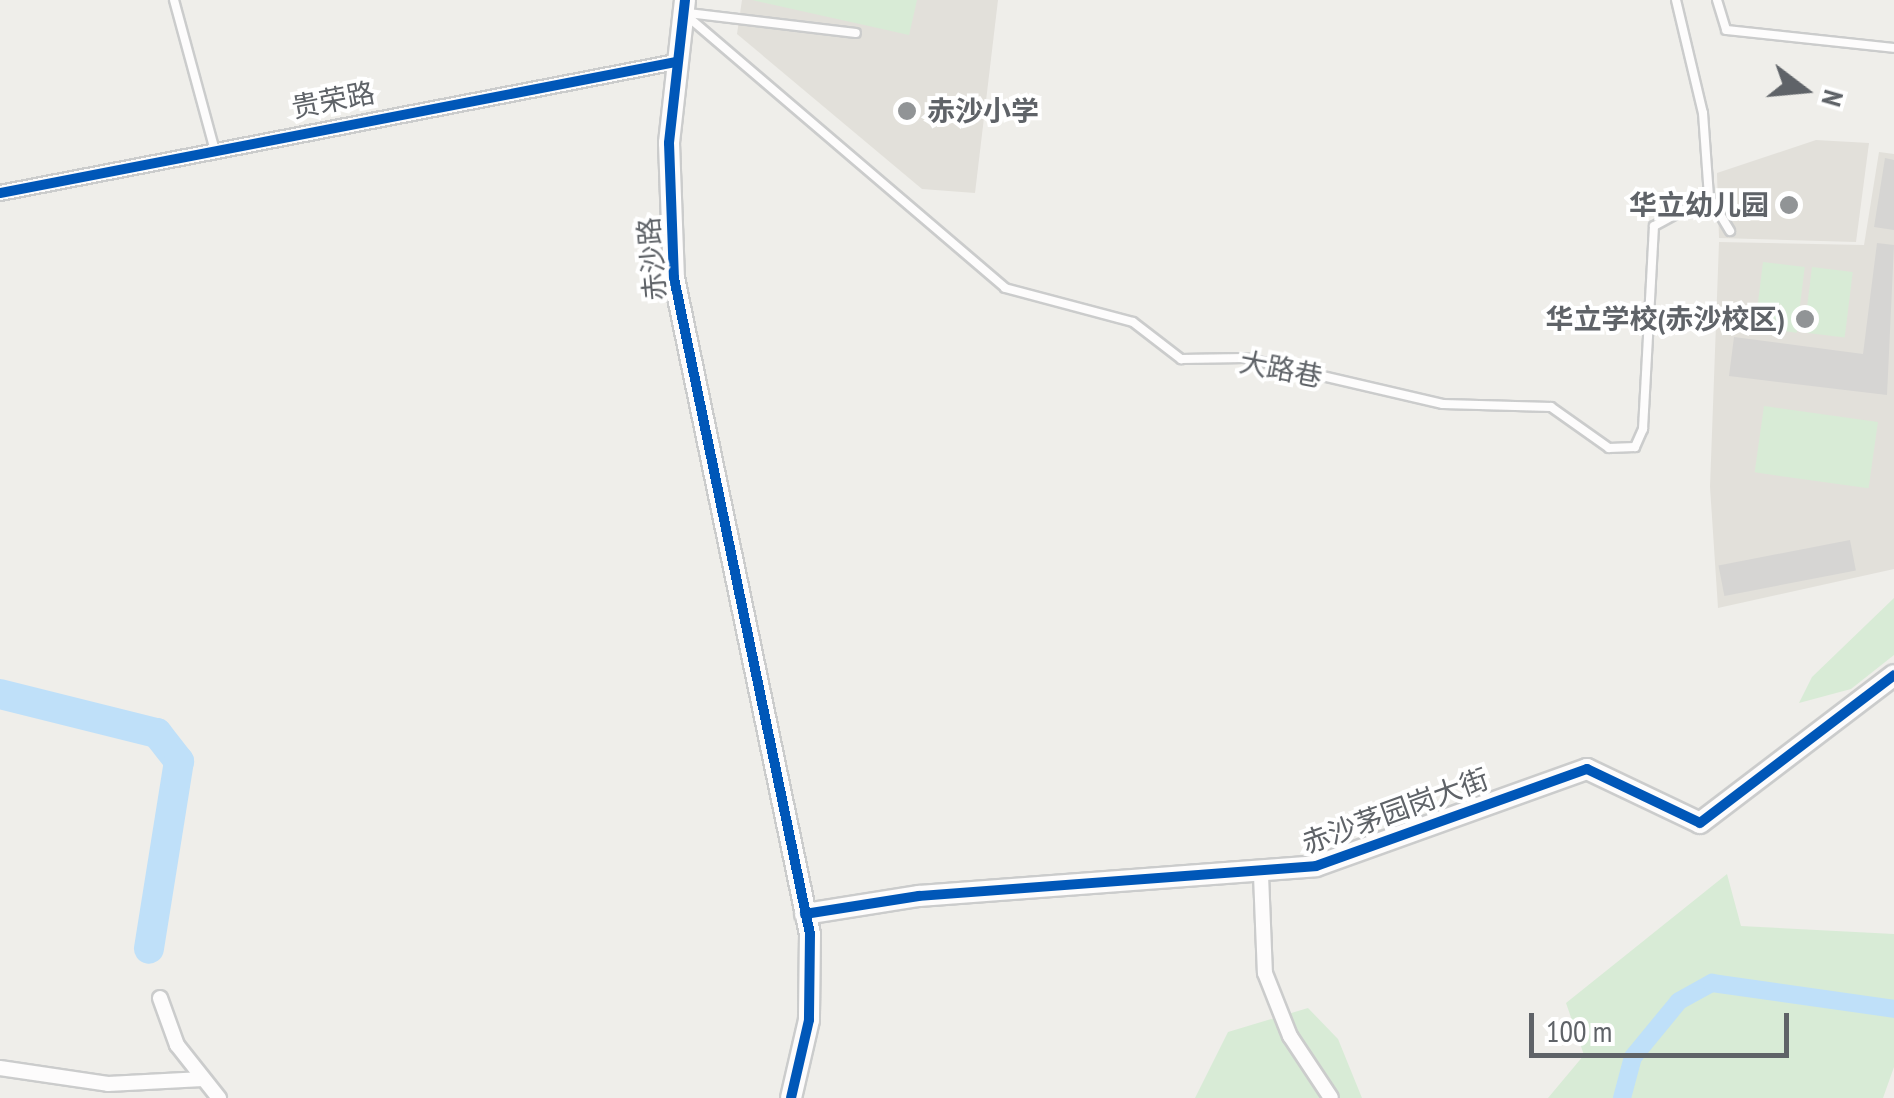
<!DOCTYPE html>
<html>
<head>
<meta charset="utf-8">
<style>
  body { margin:0 }
  #map { position:relative; width:1894px; height:1098px; overflow:hidden; background:#efeeea; font-family:"PT Sans Narrow","Noto Sans SC",sans-serif }
  div>[style] { position:absolute }
  [style*='--x'] { left:calc(var(--x)*1px); top:calc(var(--y)*1px); width:calc(var(--w)*1px); rotate:calc(var(--a)*1deg) }
  .education>* { inset:0; background:#e2e0da }
  .green>* { inset:0; background:#d8ebd6; transform-origin:0 0 }
  .canal>* { height:18px; margin:-9px; padding:0 9px; transform-origin:9px; border-radius:9px; background:#bfe0f9 }
  .river>* { height:30px; margin:-15px; padding:0 15px; transform-origin:15px; border-radius:15px; background:#bfe0f9 }
  .building>* { inset:0; background:#d6d5d3; transform-origin:0 0 }
  .roads { filter:drop-shadow(2px 0 #cbcccc) drop-shadow(-2px 0 #cbcccc) drop-shadow(0 2px #cbcccc) drop-shadow(0 -2px #cbcccc) }
  .lane>* { height:8px; margin:-4px; padding:0 4px; transform-origin:4px; border-radius:4px; background:#fdfcfc }
  .street>* { height:14px; margin:-7px; padding:0 7px; transform-origin:7px; border-radius:7px; background:#fdfcfc }
  .secondary>* { height:20px; margin:-10px; padding:0 10px; transform-origin:10px; border-radius:10px; background:#fdfcfc }
  .cycleway>* { height:10px; margin:-5px; padding:0 5px; transform-origin:5px; border-radius:5px; background:#0057b8 }
  .dots>* { width:28px; height:28px; translate:-50% -50%; box-sizing:border-box; border:5px solid #fff; border-radius:50% }
  span { translate:-50% -50%; white-space:nowrap; text-align:center; line-height:1.15; -webkit-text-stroke:8px #fff; paint-order:stroke }
  .street-label { font-size:28px; color:#5f6368 }
  .poi-label { font-size:28px; color:#5f6368; font-weight:700 }
  .left { translate:0 -50%; text-align:left }
  .right { translate:-100% -50%; text-align:right }
  .north { position:absolute; left:1754px; top:40px; width:100px; height:100px; -webkit-text-stroke:8px #fff; paint-order:stroke; rotate:106deg; font-size:28px; font-weight:700; line-height:40px; text-align:center; color:#5f6368 }
  .north::after { content:''; display:block; margin:auto; width:35px; height:45px; background:#5f6368; clip-path:polygon(50% 0,100% 100%,50% 72%,0 100%) }
  .scale { position:absolute; left:1529px; top:1013px; width:260px; height:45px; box-sizing:border-box; border:5px solid #5f6368; border-top:0; padding-left:12px; font-size:30px; line-height:35px; white-space:nowrap; color:#5f6368; -webkit-text-stroke:8px #fff; paint-order:stroke }
</style>
</head>
<body>
<div id="map">
  <div class="education">
    <i style="clip-path:polygon(742px 0,998px 0,975px 193px,922px 189px,737px 34px)"></i>
    <i style="clip-path:polygon(1816px 140px,1869px 143px,1856px 242px,1719px 238px,1717px 173px)"></i>
    <i style="clip-path:polygon(1879px 152px,1894px 154px,1894px 569px,1718px 608px,1710px 487px,1719px 242px,1864px 245px)"></i>
  </div>
  <div class="green">
    <i style="clip-path:polygon(752px 0,917px 0,909px 35px)"></i>
    <i style="left:1763px;top:262px;width:42px;height:66px;rotate:7deg"></i>
    <i style="left:1812px;top:267px;width:41px;height:66px;rotate:7deg"></i>
    <i style="left:1764px;top:406px;width:115px;height:67px;rotate:8deg"></i>
    <i style="clip-path:polygon(1894px 598px,1894px 655px,1851px 689px,1799px 703px,1812px 677px)"></i>
    <i style="clip-path:polygon(1727px 874px,1741px 926px,1894px 934px,1894px 1067px,1883px 1098px,1548px 1098px,1584px 1055px,1566px 1003px)"></i>
    <i style="clip-path:polygon(1308px 1008px,1338px 1039px,1362px 1098px,1195px 1098px,1228px 1032px)"></i>
  </div>
  <div class="canal">
    <i style="--x:1622;--y:1098;--w:42;--a:-75"></i>
    <i style="--x:1633;--y:1057;--w:72;--a:-50.6"></i>
    <i style="--x:1679;--y:1001;--w:38;--a:-29"></i>
    <i style="--x:1712;--y:983;--w:184;--a:8.1"></i>
  </div>
  <div class="river">
    <i style="--x:0;--y:694;--w:162;--a:14"></i>
    <i style="--x:157;--y:733;--w:36;--a:52"></i>
    <i style="--x:179;--y:761;--w:190;--a:99.1"></i>
  </div>
  <div class="building">
    <i style="clip-path:polygon(1885px 158px,1894px 160px,1894px 230px,1874px 227px)"></i>
    <i style="clip-path:polygon(1877px 243px,1894px 245px,1887px 395px,1729px 376px,1734px 337px,1863px 354px)"></i>
    <i style="left:1850px;top:540px;width:31px;height:134px;rotate:79deg"></i>
  </div>
  <div class="roads">
    <div class="lane">
      <i style="--x:174;--y:0;--w:152;--a:74.8"></i>
      <i style="--x:1676;--y:0;--w:116;--a:76.6"></i>
      <i style="--x:1703;--y:113;--w:83;--a:85.9"></i>
      <i style="--x:1709;--y:196;--w:41;--a:59"></i>
      <i style="--x:1717;--y:0;--w:31;--a:73"></i>
      <i style="--x:1726;--y:30;--w:169;--a:6.1"></i>
      <i style="--x:688;--y:13;--w:169;--a:6.8"></i>
      <i style="--x:687;--y:16;--w:418;--a:40.5"></i>
      <i style="--x:1005;--y:288;--w:132;--a:14.9"></i>
      <i style="--x:1133;--y:322;--w:61;--a:37.6"></i>
      <i style="--x:1181;--y:359;--w:64;--a:-0.9"></i>
      <i style="--x:1245;--y:358;--w:203;--a:13.1"></i>
      <i style="--x:1443;--y:404;--w:108;--a:1.6"></i>
      <i style="--x:1551;--y:407;--w:71;--a:35.3"></i>
      <i style="--x:1609;--y:448;--w:26;--a:-2"></i>
      <i style="--x:1635;--y:447;--w:20;--a:-66"></i>
      <i style="--x:1643;--y:429;--w:203;--a:-86.9"></i>
      <i style="--x:1654;--y:226;--w:63;--a:-28.6"></i>
    </div>
    <div class="street">
      <i style="--x:0;--y:193;--w:689;--a:-10.97"></i>
      <i style="--x:1261;--y:875;--w:98;--a:87.7"></i>
      <i style="--x:1265;--y:973;--w:68;--a:68.4"></i>
      <i style="--x:1290;--y:1036;--w:74;--a:56.5"></i>
      <i style="--x:160;--y:998;--w:50;--a:70.1"></i>
      <i style="--x:177;--y:1045;--w:68;--a:51.6"></i>
      <i style="--x:0;--y:1068;--w:109;--a:8.4"></i>
      <i style="--x:108;--y:1084;--w:95;--a:-3"></i>
    </div>
    <div class="secondary">
      <i style="--x:685;--y:0;--w:144;--a:96.4"></i>
      <i style="--x:669;--y:143;--w:135;--a:87.9"></i>
      <i style="--x:674;--y:278;--w:670;--a:78.29"></i>
      <i style="--x:810;--y:934;--w:86;--a:90.7"></i>
      <i style="--x:809;--y:1020;--w:80;--a:103"></i>
      <i style="--x:805;--y:914;--w:115;--a:-9"></i>
      <i style="--x:919;--y:896;--w:398;--a:-4.3"></i>
      <i style="--x:1316;--y:866;--w:288;--a:-19.7"></i>
      <i style="--x:1587;--y:769;--w:125;--a:25.5"></i>
      <i style="--x:1700;--y:823;--w:244;--a:-37.3"></i>
    </div>
  </div>
  <div class="cycleway">
    <i style="--x:685;--y:0;--w:144;--a:96.4"></i>
    <i style="--x:669;--y:143;--w:135;--a:87.9"></i>
    <i style="--x:674;--y:278;--w:670;--a:78.29"></i>
    <i style="--x:810;--y:934;--w:86;--a:90.7"></i>
    <i style="--x:809;--y:1020;--w:80;--a:103"></i>
    <i style="--x:0;--y:193;--w:689;--a:-10.97"></i>
    <i style="--x:805;--y:914;--w:115;--a:-9"></i>
    <i style="--x:919;--y:896;--w:398;--a:-4.3"></i>
    <i style="--x:1316;--y:866;--w:288;--a:-19.7"></i>
    <i style="--x:1587;--y:769;--w:125;--a:25.5"></i>
    <i style="--x:1700;--y:823;--w:244;--a:-37.3"></i>
  </div>
  <div class="dots">
    <i style="left:907px;top:111px;background:#919496"></i>
    <i style="left:1789px;top:205px;background:#919496"></i>
    <i style="left:1805px;top:319px;background:#919496"></i>
  </div>
  <div class="street-label">
    <span style="left:333px;top:100px;rotate:-11deg">贵荣路</span>
    <span style="left:652px;top:259px;rotate:-95deg">赤沙路</span>
    <span style="left:1281px;top:369px;rotate:11deg">大路巷</span>
    <span style="left:1395px;top:811px;rotate:-20deg">赤沙茅园岗大街</span>
  </div>
  <div class="poi-label">
    <span class="left" style="left:927px;top:111px">赤沙小学</span>
    <span class="right" style="left:1769px;top:205px">华立幼儿园</span>
    <span class="right" style="left:1785px;top:319px">华立学校(赤沙校区)</span>
  </div>
  <div class="north">N</div>
  <div class="scale">100 m</div>
</div>
</body>
</html>
